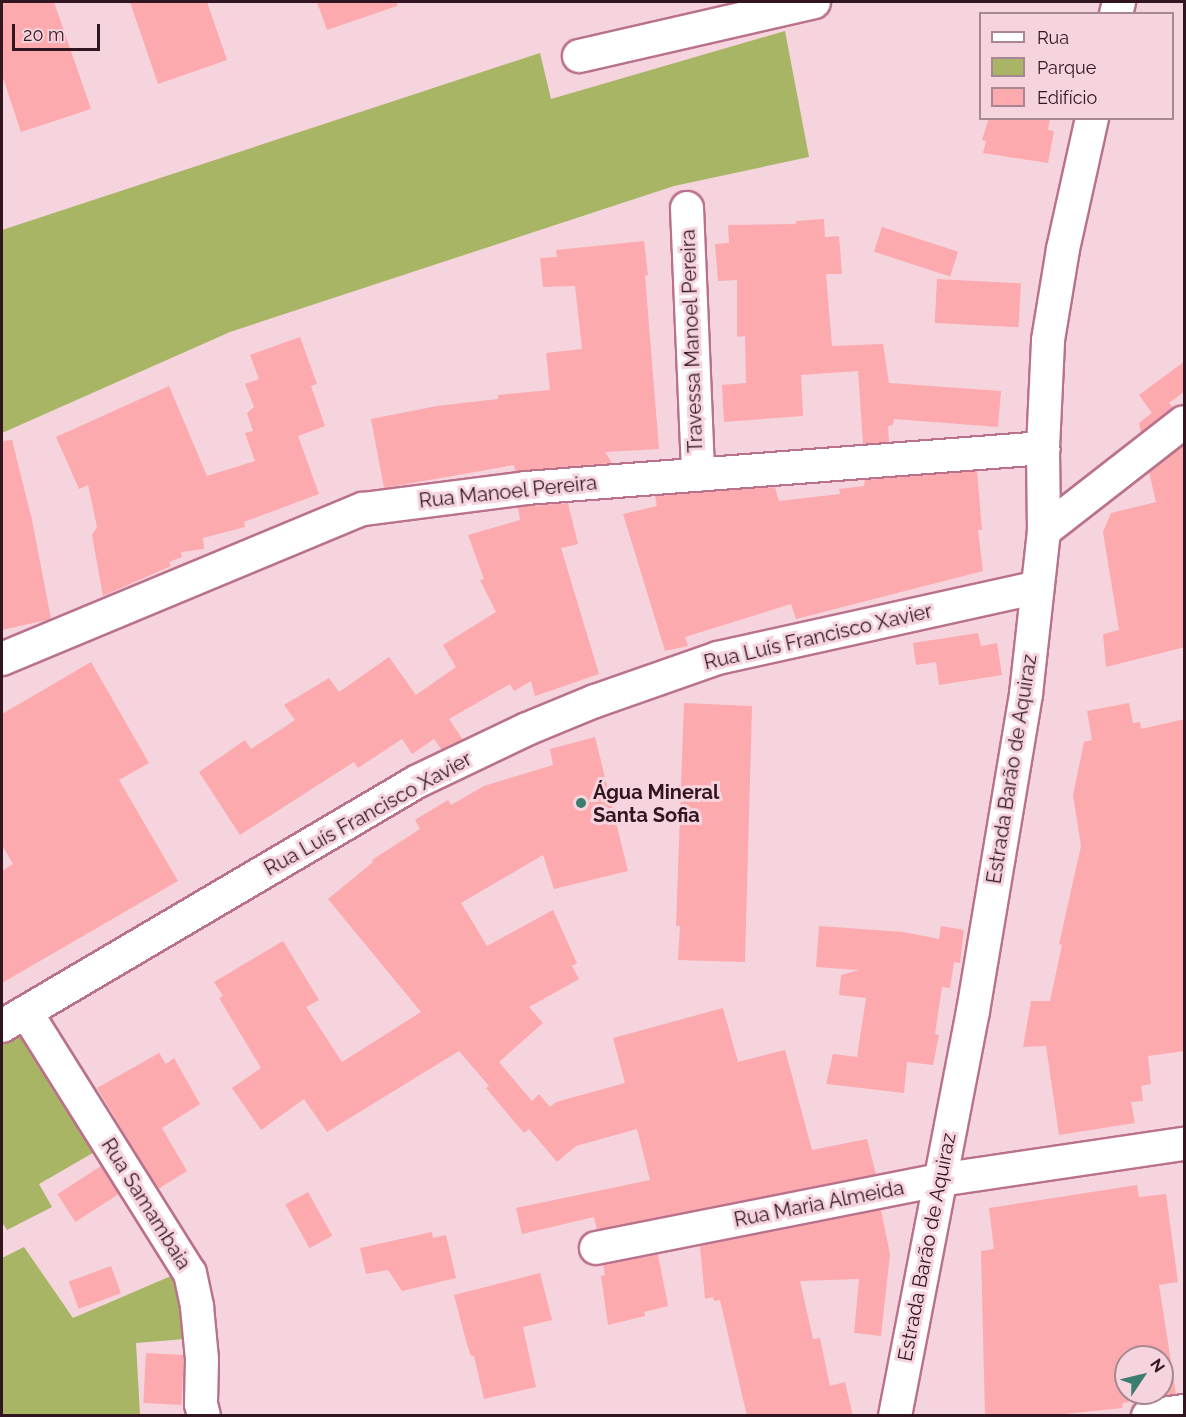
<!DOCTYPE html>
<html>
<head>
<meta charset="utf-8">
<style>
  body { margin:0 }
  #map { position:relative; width:1186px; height:1417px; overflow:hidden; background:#f5d4de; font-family:Raleway,sans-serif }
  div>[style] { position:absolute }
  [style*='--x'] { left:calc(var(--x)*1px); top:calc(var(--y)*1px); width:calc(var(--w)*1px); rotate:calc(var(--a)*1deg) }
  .green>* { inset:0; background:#a7b565 }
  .building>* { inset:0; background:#fcaaad; transform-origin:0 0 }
  .roads { filter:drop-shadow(2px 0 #ba728c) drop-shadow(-2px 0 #ba728c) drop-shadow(0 2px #ba728c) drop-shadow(0 -2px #ba728c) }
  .minor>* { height:32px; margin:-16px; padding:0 16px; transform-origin:16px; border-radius:16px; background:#fff }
  .dots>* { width:16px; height:16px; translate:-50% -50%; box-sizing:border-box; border:3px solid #f5d4de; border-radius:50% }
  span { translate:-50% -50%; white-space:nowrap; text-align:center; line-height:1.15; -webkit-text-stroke:6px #f5d4de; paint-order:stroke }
  .street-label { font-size:20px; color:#311520 }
  .poi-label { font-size:20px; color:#311520; font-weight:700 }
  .left { translate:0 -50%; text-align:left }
  .frame { position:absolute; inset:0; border:3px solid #311520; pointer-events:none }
  .legend { position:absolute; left:979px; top:12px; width:195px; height:108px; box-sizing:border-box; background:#f5d4de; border:2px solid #a78892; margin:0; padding:8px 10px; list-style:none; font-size:18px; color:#311520 }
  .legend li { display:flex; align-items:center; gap:12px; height:30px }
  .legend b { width:30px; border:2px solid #a78892 }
  .north { position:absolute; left:1114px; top:1345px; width:60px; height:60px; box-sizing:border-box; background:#f5d4de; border:2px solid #a78892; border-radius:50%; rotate:55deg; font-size:16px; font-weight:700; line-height:24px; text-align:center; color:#311520 }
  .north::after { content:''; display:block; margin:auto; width:21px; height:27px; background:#3b7d6e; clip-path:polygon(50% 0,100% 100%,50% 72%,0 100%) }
  .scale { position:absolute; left:12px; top:24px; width:88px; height:27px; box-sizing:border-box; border:3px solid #311520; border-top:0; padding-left:8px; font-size:18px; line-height:21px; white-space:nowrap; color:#311520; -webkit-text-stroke:4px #f5d4de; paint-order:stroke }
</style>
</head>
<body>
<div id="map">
  <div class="green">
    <i style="clip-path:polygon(785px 31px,809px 157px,674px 186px,230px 332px,2px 433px,2px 230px,540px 53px,551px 99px)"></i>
    <i style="clip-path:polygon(24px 1022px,98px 1150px,39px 1184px,52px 1207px,7px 1230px,2px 1222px,2px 1035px)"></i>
    <i style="clip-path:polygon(24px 1247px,73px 1318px,178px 1273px,185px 1339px,136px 1343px,140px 1415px,2px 1415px,2px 1258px)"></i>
  </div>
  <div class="building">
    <i style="clip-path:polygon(2px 2px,54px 2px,91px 109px,21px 132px,2px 75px)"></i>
    <i style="clip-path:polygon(130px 2px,207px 2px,227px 60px,158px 84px)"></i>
    <i style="clip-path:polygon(317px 2px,397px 2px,397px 6px,327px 30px)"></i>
    <i style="clip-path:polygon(989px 118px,1050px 118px,1048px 130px,1054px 131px,1048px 163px,983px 153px,986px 141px,982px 140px)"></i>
    <i style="clip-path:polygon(824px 219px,825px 237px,839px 236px,842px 274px,826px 274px,832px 346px,883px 344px,889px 383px,1001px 391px,998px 427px,894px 419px,893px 425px,888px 426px,889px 442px,863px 444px,858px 371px,801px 375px,803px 416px,724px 422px,722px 385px,746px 383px,745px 336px,737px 337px,737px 280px,718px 281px,715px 244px,729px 243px,728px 225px,796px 224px,796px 221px)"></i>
    <i style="left:882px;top:227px;width:80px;height:26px;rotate:18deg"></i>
    <i style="clip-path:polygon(644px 241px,648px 275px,645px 276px,659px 449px,605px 452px,612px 463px,515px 471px,514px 465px,384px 488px,371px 419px,437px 406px,498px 399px,498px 395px,550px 390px,546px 353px,582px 349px,575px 286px,543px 287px,540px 258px,557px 257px,556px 250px)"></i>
    <i style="left:937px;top:279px;width:84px;height:44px;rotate:3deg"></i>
    <i style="clip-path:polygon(300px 337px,317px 384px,311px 386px,325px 426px,298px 436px,319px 494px,244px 522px,245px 527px,203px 538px,204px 549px,181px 552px,182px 557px,169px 562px,171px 566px,103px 596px,92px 535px,97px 527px,88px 485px,79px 489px,56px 437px,169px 386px,207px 476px,255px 461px,245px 433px,253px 431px,247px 413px,254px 407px,245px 384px,259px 379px,250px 355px)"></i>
    <i style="clip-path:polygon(1185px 361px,1185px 391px,1169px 403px,1173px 408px,1141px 433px,1139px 423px,1152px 413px,1139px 395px)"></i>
    <i style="clip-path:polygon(12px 440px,32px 520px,51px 619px,2px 630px,2px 441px)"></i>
    <i style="clip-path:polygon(1185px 444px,1185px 647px,1106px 667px,1103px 634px,1119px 630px,1103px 532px,1111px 513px,1156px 502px,1149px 472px)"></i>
    <i style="clip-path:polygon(977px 471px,982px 530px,978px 530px,983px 571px,796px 619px,791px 604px,685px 637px,688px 646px,665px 651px,623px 514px,657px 506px,655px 496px,775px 487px,779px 501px,840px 494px,839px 489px,864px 486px,865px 480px)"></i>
    <i style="clip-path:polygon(568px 503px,578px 544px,561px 548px,599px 674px,535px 696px,531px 681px,514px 691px,510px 684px,449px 719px,463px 740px,442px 750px,434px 739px,412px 754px,402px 739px,358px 768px,354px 762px,240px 835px,199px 772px,245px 740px,251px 749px,295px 720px,284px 705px,329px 678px,339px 692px,389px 657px,416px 695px,456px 667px,443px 645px,496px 612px,480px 580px,484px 579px,468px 535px,520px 520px,518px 507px)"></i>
    <i style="clip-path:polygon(978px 633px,981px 646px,997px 643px,1002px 675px,939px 685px,936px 662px,916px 665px,913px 643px)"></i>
    <i style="clip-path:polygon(91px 662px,149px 763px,119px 780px,178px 881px,2px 983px,2px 871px,13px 864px,2px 845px,2px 714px)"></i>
    <i style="clip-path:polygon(684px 703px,752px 706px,745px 962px,678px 960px,680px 926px,676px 926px)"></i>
    <i style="clip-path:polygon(1129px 703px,1133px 723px,1140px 722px,1141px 729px,1185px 719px,1185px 1051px,1148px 1056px,1151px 1084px,1141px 1086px,1143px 1101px,1131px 1102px,1135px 1123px,1059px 1135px,1046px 1046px,1023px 1047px,1031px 1001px,1050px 1001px,1062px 945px,1059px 944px,1081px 846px,1073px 795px,1084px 742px,1092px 740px,1087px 711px)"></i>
    <i style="clip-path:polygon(595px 737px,628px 871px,554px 889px,543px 855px,461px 903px,487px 946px,553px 910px,577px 963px,572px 966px,579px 979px,529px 1007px,543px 1023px,499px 1062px,532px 1101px,539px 1094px,550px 1107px,556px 1102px,625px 1083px,613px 1038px,723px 1008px,738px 1062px,785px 1050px,812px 1150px,867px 1139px,876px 1174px,597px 1230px,594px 1217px,522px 1234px,516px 1208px,650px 1180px,637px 1129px,576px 1146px,557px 1162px,529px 1129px,524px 1133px,486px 1088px,489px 1086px,459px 1051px,327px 1132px,304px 1099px,261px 1130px,232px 1088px,261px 1068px,219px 998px,223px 996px,214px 982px,283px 941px,319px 1000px,306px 1007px,342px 1062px,421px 1012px,328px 899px,373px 862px,372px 860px,420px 829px,415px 820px,448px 800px,451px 805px,484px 786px,553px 765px,550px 749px)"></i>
    <i style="clip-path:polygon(819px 926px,903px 932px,939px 939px,941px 926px,964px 930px,960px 963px,954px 962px,950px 988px,942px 987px,935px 1034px,939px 1035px,933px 1065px,907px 1062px,904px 1093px,826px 1084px,833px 1054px,857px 1057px,866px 998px,839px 995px,841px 975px,859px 970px,816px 967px)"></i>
    <i style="clip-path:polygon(159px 1053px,166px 1064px,174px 1058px,200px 1104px,162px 1128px,187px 1171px,158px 1189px,97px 1088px)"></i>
    <i style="left:101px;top:1166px;width:33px;height:52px;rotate:57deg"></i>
    <i style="clip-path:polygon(evenodd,1137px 1185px,1139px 1197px,1166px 1194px,1178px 1282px,1159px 1285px,1176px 1394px,1123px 1403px,1122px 1408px,1046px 1416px,985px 1416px,981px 1251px,994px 1249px,989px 1208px,1137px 1185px,1126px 1357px,1162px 1357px,1162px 1393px,1126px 1393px,1126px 1357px)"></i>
    <i style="left:308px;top:1192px;width:50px;height:26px;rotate:61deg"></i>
    <i style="clip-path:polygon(881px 1210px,890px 1254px,881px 1336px,854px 1333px,859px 1279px,800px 1281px,813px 1339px,820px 1338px,830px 1386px,845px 1382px,853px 1416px,747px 1416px,720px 1300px,714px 1301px,713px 1297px,705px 1299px,700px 1246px)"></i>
    <i style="clip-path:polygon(432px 1232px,433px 1238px,446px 1235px,456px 1278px,402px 1291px,388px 1270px,366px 1274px,360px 1248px)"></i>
    <i style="clip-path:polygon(658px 1254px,668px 1306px,644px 1312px,645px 1316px,608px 1325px,601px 1276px,605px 1275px,603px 1265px)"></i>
    <i style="left:111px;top:1266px;width:29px;height:45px;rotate:70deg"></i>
    <i style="clip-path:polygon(540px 1273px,552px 1320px,523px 1327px,536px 1387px,484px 1399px,474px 1356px,471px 1356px,466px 1341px,454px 1295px)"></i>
    <i style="left:146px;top:1353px;width:38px;height:50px;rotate:3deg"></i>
  </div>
  <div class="roads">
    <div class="minor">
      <i style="--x:1116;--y:14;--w:12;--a:-76"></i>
      <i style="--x:579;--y:56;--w:241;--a:-12.9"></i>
      <i style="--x:687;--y:208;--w:267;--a:87.6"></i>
      <i style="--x:1044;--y:531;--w:177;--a:-37.9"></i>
      <i style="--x:2;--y:659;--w:391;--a:-22.6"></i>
      <i style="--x:363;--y:509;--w:164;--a:-7.3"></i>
      <i style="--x:526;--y:488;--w:519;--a:-4.42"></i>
      <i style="--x:26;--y:1012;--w:308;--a:57.9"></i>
      <i style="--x:190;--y:1273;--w:35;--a:78"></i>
      <i style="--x:197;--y:1307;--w:52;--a:84.5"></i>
      <i style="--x:202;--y:1359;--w:45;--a:91.3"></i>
      <i style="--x:201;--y:1404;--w:12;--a:76"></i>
      <i style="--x:2;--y:1026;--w:481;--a:-30.5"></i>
      <i style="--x:416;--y:782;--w:123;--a:-25.5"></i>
      <i style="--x:527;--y:729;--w:74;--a:-22.4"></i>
      <i style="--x:595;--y:701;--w:130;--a:-19.3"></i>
      <i style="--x:718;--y:658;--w:327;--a:-12.5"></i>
      <i style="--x:596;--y:1248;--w:350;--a:-11.2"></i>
      <i style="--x:939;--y:1180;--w:248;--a:-8.4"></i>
      <i style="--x:895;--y:1416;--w:412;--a:-79.1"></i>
      <i style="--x:973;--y:1011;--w:321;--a:-80.5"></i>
      <i style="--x:1026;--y:694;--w:164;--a:-83.7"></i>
      <i style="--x:1044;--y:531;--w:83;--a:-90.7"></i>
      <i style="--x:1043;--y:448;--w:108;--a:-87.3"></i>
      <i style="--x:1048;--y:340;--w:92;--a:-80.6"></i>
      <i style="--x:1063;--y:249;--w:134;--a:-77.5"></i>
      <i style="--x:1148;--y:1416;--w:36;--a:-8"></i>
    </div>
  </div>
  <div class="dots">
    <i style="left:581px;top:803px;background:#3b7d6e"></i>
  </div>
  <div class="street-label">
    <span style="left:692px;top:341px;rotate:-92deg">Travessa Manoel Pereira</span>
    <span style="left:508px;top:492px;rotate:-6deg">Rua Manoel Pereira</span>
    <span style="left:818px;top:637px;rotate:-13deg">Rua Luís Francisco Xavier</span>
    <span style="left:1012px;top:769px;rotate:-81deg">Estrada Barão de Aquiraz</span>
    <span style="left:368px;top:814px;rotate:-29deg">Rua Luís Francisco Xavier</span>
    <span style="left:146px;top:1204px;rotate:58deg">Rua Samambaia</span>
    <span style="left:819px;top:1204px;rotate:-11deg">Rua Maria Almeida</span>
    <span style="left:927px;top:1247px;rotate:-79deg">Estrada Barão de Aquiraz</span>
  </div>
  <div class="poi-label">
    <span class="left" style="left:593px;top:804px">Água Mineral<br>Santa Sofia</span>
  </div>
  <div class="frame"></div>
  <ul class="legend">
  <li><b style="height:8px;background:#fff"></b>Rua</li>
  <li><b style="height:16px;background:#a7b565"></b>Parque</li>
  <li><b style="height:16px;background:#fcaaad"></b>Edifício</li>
  </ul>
  <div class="north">N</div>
  <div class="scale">20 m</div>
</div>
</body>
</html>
